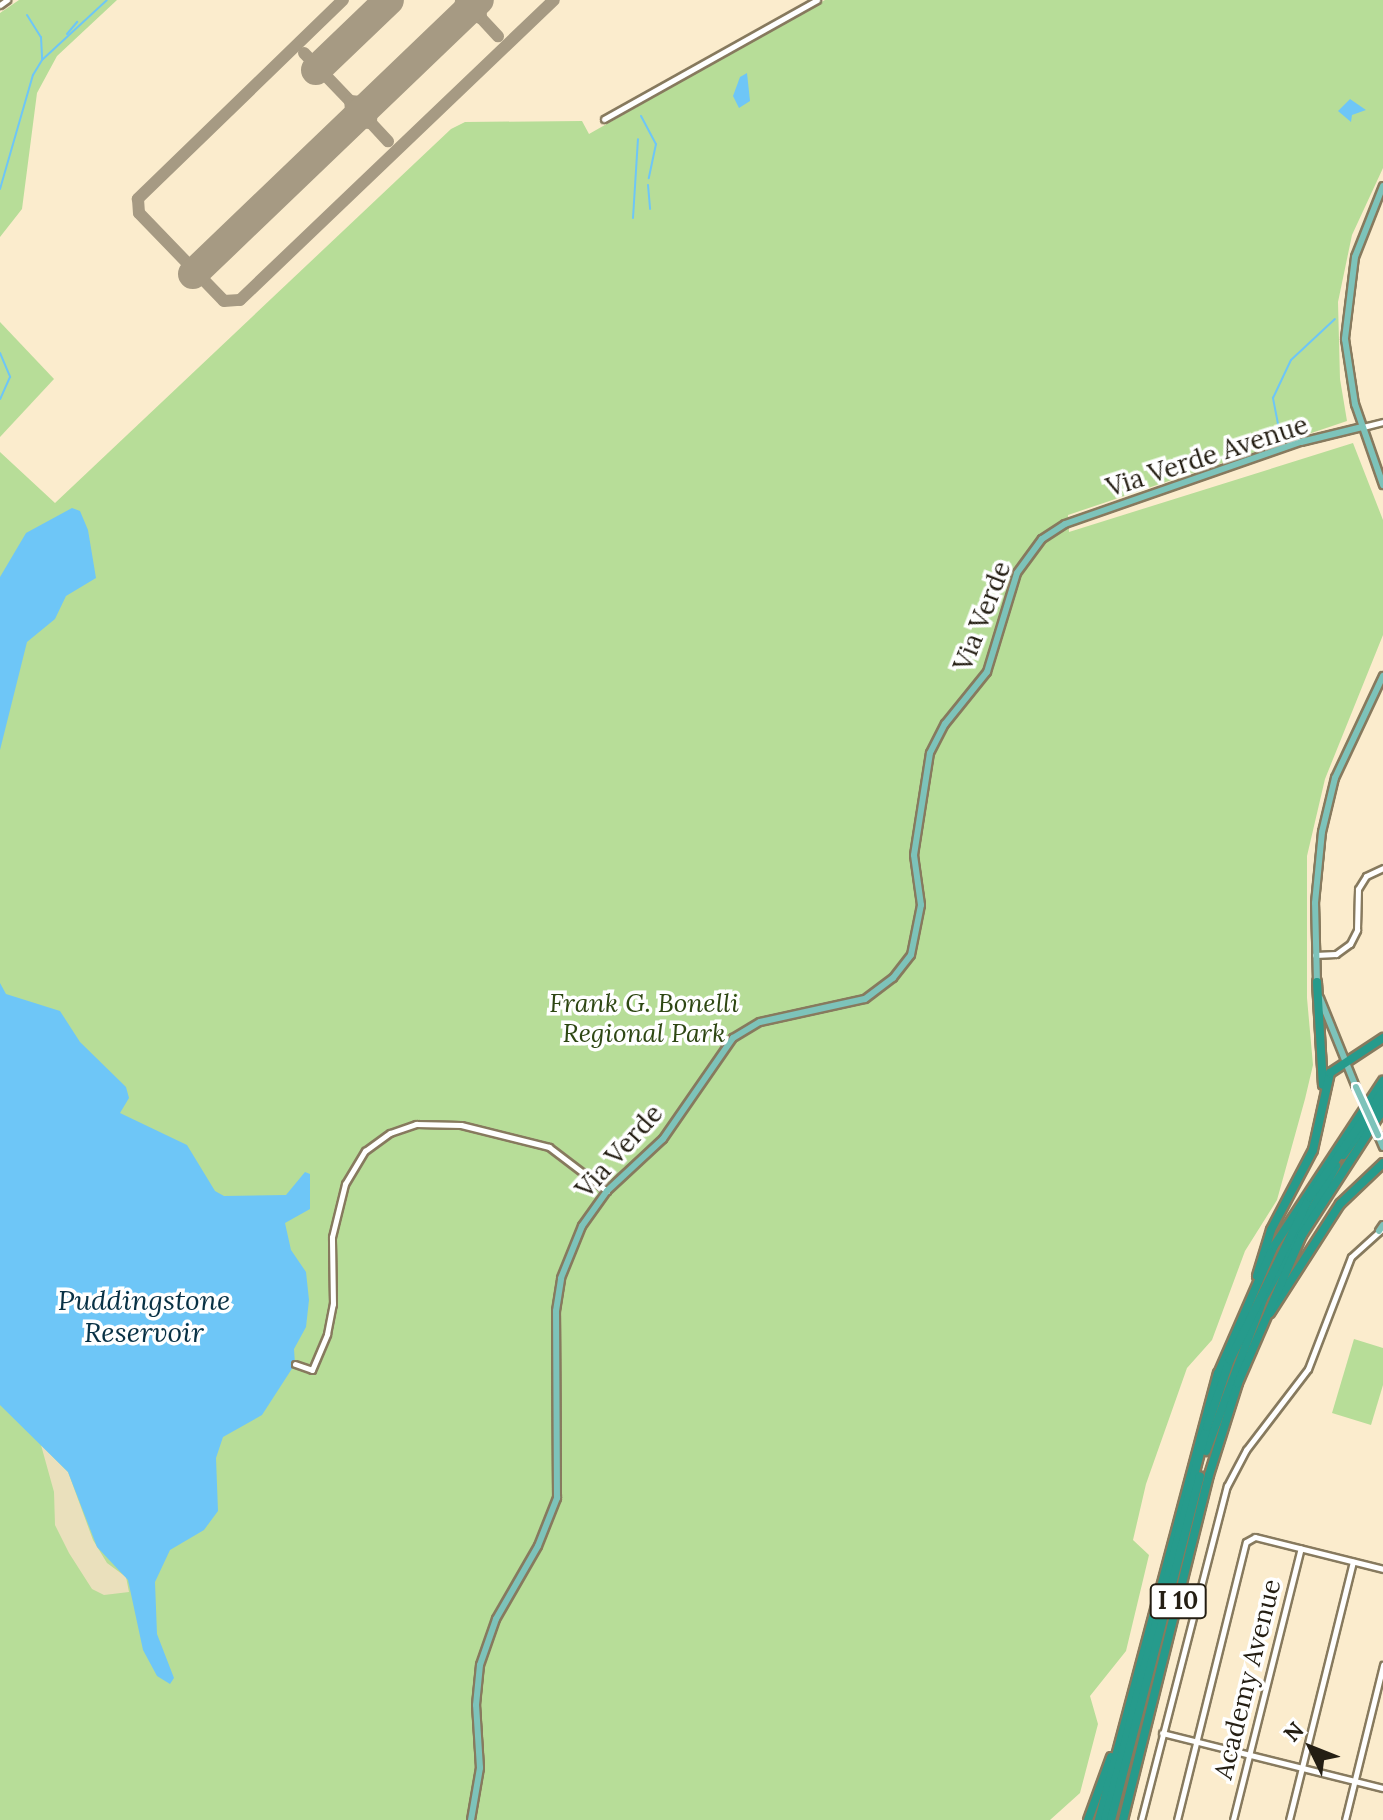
<!DOCTYPE html>
<html>
<head>
<meta charset="utf-8">
<style>
  body { margin:0 }
  #map { position:relative; width:1383px; height:1820px; overflow:hidden; background:#fbeccd; font-family:Lora,serif }
  div>[style] { position:absolute }
  [style*='--x'] { left:calc(var(--x)*1px); top:calc(var(--y)*1px); width:calc(var(--w)*1px); rotate:calc(var(--a)*1deg) }
  .green>* { inset:0; background:#b7dd98 }
  .sand>* { inset:0; background:#eae0bc }
  .water>* { inset:0; background:#6ec6f7 }
  .stream>* { height:2px; margin:-1px; padding:0 1px; transform-origin:1px; border-radius:1px; background:#6ec6f7 }
  .taxiway>* { height:12px; margin:-6px; padding:0 6px; transform-origin:6px; border-radius:6px; background:#a69a83 }
  .runway>* { height:30px; margin:-15px; padding:0 15px; transform-origin:15px; border-radius:15px; background:#a69a83 }
  .roads { filter:drop-shadow(2px 0 #877a5e) drop-shadow(-2px 0 #877a5e) drop-shadow(0 2px #877a5e) drop-shadow(0 -2px #877a5e) }
  .minor>* { height:5px; margin:-2.5px; padding:0 2.5px; transform-origin:2.5px; border-radius:2.5px; background:#fff }
  .major>* { height:6px; margin:-3px; padding:0 3px; transform-origin:3px; border-radius:3px; background:#7dc3ba }
  .highway>* { height:8px; margin:-4px; padding:0 4px; transform-origin:4px; border-radius:4px; background:#269b8c }
  .bridges { filter:drop-shadow(2px 0 #fff) drop-shadow(-2px 0 #fff) drop-shadow(0 2px #fff) drop-shadow(0 -2px #fff) }
  .major-bridge>* { height:6px; margin:-3px; padding:0 3px; transform-origin:3px; border-radius:3px; background:#7dc3ba }
  span { translate:-50% -50%; white-space:nowrap; text-align:center; line-height:1.15; -webkit-text-stroke:7px #fff; paint-order:stroke }
  .shield-label span { padding:2px 6px; background:#fff; border:2px solid; border-radius:6px; -webkit-text-stroke-width:0 }
  .shield-label { font-size:24px; color:#241e13; font-weight:700 }
  .street-label { font-size:26px; color:#241e13 }
  .park-label { font-size:26px; color:#2e4713; font-style:italic }
  .water-label { font-size:28px; color:#083145; font-style:italic }
  .north { position:absolute; left:1271px; top:1708px; width:80px; height:80px; -webkit-text-stroke:6px #fff; paint-order:stroke; rotate:313deg; font-size:22px; font-weight:700; line-height:32px; text-align:center; color:#241e13 }
  .north::after { content:''; display:block; margin:auto; width:28px; height:36px; background:#241e13; clip-path:polygon(50% 0,100% 100%,50% 72%,0 100%) }
</style>
</head>
<body>
<div id="map">
  <div class="green">
    <i style="clip-path:polygon(19px 0,117px 0,57px 56px,37px 93px,22px 209px,0 237px,0 13px)"></i>
    <i style="clip-path:polygon(825px 0,1383px 0,1383px 168px,1352px 235px,1338px 302px,1340px 379px,1347px 421px,1068px 515px,1069px 532px,1353px 443px,1383px 520px,1383px 635px,1325px 779px,1307px 856px,1307px 998px,1313px 1065px,1305px 1099px,1277px 1200px,1245px 1251px,1212px 1340px,1187px 1368px,1146px 1484px,1133px 1540px,1149px 1555px,1126px 1651px,1090px 1696px,1098px 1724px,1080px 1793px,1050px 1820px,0 1820px,0 452px,55px 503px,451px 129px,465px 122px,582px 121px,589px 134px)"></i>
    <i style="clip-path:polygon(0 322px,54px 379px,0 437px)"></i>
    <i style="clip-path:polygon(1354px 1339px,1383px 1348px,1383px 1385px,1371px 1425px,1332px 1413px)"></i>
  </div>
  <div class="sand">
    <i style="clip-path:polygon(41px 1445px,68px 1472px,93px 1540px,107px 1563px,126px 1577px,129px 1592px,104px 1595px,92px 1589px,69px 1553px,55px 1525px,54px 1492px)"></i>
  </div>
  <div class="water">
    <i style="clip-path:polygon(747px 73px,750px 101px,739px 108px,733px 96px,740px 77px)"></i>
    <i style="clip-path:polygon(1350px 99px,1366px 110px,1352px 115px,1351px 122px,1338px 111px)"></i>
    <i style="clip-path:polygon(72px 508px,80px 511px,88px 530px,96px 578px,66px 596px,55px 619px,27px 642px,0 750px,0 577px,26px 533px)"></i>
    <i style="clip-path:polygon(0 983px,6px 994px,60px 1011px,80px 1042px,126px 1087px,129px 1098px,120px 1113px,187px 1145px,215px 1191px,224px 1196px,286px 1195px,305px 1172px,310px 1174px,310px 1209px,285px 1223px,291px 1250px,306px 1272px,309px 1300px,306px 1327px,294px 1349px,295px 1364px,262px 1415px,223px 1437px,216px 1458px,218px 1511px,204px 1530px,170px 1550px,155px 1582px,157px 1634px,174px 1678px,170px 1684px,157px 1676px,143px 1650px,128px 1580px,97px 1547px,68px 1472px,0 1405px)"></i>
  </div>
  <div class="stream">
    <i style="--x:27;--y:15;--w:26;--a:58"></i>
    <i style="--x:41;--y:37;--w:22;--a:87"></i>
    <i style="--x:67;--y:34;--w:16;--a:-50"></i>
    <i style="--x:641;--y:116;--w:32;--a:62"></i>
    <i style="--x:656;--y:144;--w:35;--a:102"></i>
    <i style="--x:648;--y:185;--w:24;--a:85"></i>
    <i style="--x:0;--y:189;--w:119;--a:-73.9"></i>
    <i style="--x:33;--y:75;--w:17;--a:-59"></i>
    <i style="--x:42;--y:60;--w:88;--a:-42.7"></i>
    <i style="--x:633;--y:218;--w:79;--a:-86.4"></i>
    <i style="--x:0;--y:353;--w:26;--a:67"></i>
    <i style="--x:10;--y:377;--w:24;--a:114"></i>
    <i style="--x:1258;--y:448;--w:28;--a:-42"></i>
    <i style="--x:1279;--y:429;--w:32;--a:-101"></i>
    <i style="--x:1273;--y:398;--w:42;--a:-64.7"></i>
    <i style="--x:1291;--y:360;--w:60;--a:-43"></i>
  </div>
  <div class="taxiway">
    <i style="--x:343;--y:0;--w:286;--a:135.9"></i>
    <i style="--x:138;--y:199;--w:14;--a:86"></i>
    <i style="--x:139;--y:213;--w:122;--a:46"></i>
    <i style="--x:224;--y:301;--w:16;--a:-4"></i>
    <i style="--x:240;--y:300;--w:434;--a:-43.7"></i>
    <i style="--x:481;--y:18;--w:25;--a:47"></i>
    <i style="--x:458;--y:20;--w:11;--a:-27"></i>
    <i style="--x:468;--y:15;--w:13;--a:13"></i>
    <i style="--x:481;--y:18;--w:18;--a:-93"></i>
    <i style="--x:458;--y:20;--w:20;--a:-81"></i>
    <i style="--x:304;--y:53;--w:66;--a:46.2"></i>
    <i style="--x:350;--y:101;--w:22;--a:5"></i>
    <i style="--x:372;--y:103;--w:20;--a:93"></i>
    <i style="--x:371;--y:123;--w:19;--a:-177"></i>
    <i style="--x:352;--y:122;--w:21;--a:-95"></i>
    <i style="--x:371;--y:123;--w:25;--a:47"></i>
  </div>
  <div class="runway">
    <i style="--x:316;--y:70;--w:101;--a:-43.8"></i>
    <i style="--x:193;--y:274;--w:396;--a:-43.8"></i>
  </div>
  <div class="roads">
    <div class="minor">
      <i style="--x:0;--y:5;--w:9;--a:-36"></i>
      <i style="--x:604;--y:119;--w:244;--a:-29.2"></i>
      <i style="--x:1363;--y:427;--w:21;--a:-14"></i>
      <i style="--x:1315;--y:955;--w:21;--a:-3"></i>
      <i style="--x:1336;--y:954;--w:17;--a:-36"></i>
      <i style="--x:1350;--y:944;--w:16;--a:-63"></i>
      <i style="--x:1357;--y:930;--w:41;--a:-88.6"></i>
      <i style="--x:1358;--y:889;--w:15;--a:-58"></i>
      <i style="--x:1366;--y:876;--w:19;--a:-25"></i>
      <i style="--x:295;--y:1364;--w:18;--a:19"></i>
      <i style="--x:312;--y:1370;--w:39;--a:-67"></i>
      <i style="--x:327;--y:1334;--w:31;--a:-79"></i>
      <i style="--x:333;--y:1304;--w:67;--a:-90.9"></i>
      <i style="--x:332;--y:1237;--w:55;--a:-76.2"></i>
      <i style="--x:345;--y:1184;--w:39;--a:-59"></i>
      <i style="--x:365;--y:1151;--w:31;--a:-36"></i>
      <i style="--x:390;--y:1133;--w:28;--a:-19"></i>
      <i style="--x:416;--y:1124;--w:45;--a:1.3"></i>
      <i style="--x:461;--y:1125;--w:91;--a:14"></i>
      <i style="--x:549;--y:1147;--w:73;--a:37.2"></i>
      <i style="--x:1162;--y:1733;--w:228;--a:14"></i>
      <i style="--x:1141;--y:1820;--w:345;--a:-75.6"></i>
      <i style="--x:1227;--y:1486;--w:41;--a:-62.2"></i>
      <i style="--x:1246;--y:1450;--w:102;--a:-52.6"></i>
      <i style="--x:1308;--y:1369;--w:120;--a:-69"></i>
      <i style="--x:1351;--y:1257;--w:42;--a:-42.1"></i>
      <i style="--x:1177;--y:1820;--w:286;--a:-76.1"></i>
      <i style="--x:1246;--y:1542;--w:10;--a:-29"></i>
      <i style="--x:1255;--y:1537;--w:132;--a:14"></i>
      <i style="--x:1233;--y:1820;--w:280;--a:-76"></i>
      <i style="--x:1289;--y:1820;--w:266;--a:-76.1"></i>
      <i style="--x:1345;--y:1820;--w:160;--a:-76.2"></i>
    </div>
    <div class="major">
      <i style="--x:1383;--y:186;--w:76;--a:111.5"></i>
      <i style="--x:1355;--y:257;--w:83;--a:97"></i>
      <i style="--x:1345;--y:339;--w:66;--a:81.3"></i>
      <i style="--x:1355;--y:404;--w:86;--a:70.9"></i>
      <i style="--x:1317;--y:983;--w:80;--a:-91.4"></i>
      <i style="--x:1315;--y:903;--w:71;--a:-84.4"></i>
      <i style="--x:1322;--y:832;--w:56;--a:-76.5"></i>
      <i style="--x:1335;--y:778;--w:113;--a:-64.8"></i>
      <i style="--x:1320;--y:998;--w:96;--a:68"></i>
      <i style="--x:1378;--y:1135;--w:13;--a:67"></i>
      <i style="--x:1379;--y:1231;--w:7;--a:-56"></i>
      <i style="--x:471;--y:1820;--w:53;--a:-80.2"></i>
      <i style="--x:480;--y:1768;--w:63;--a:-93.6"></i>
      <i style="--x:476;--y:1705;--w:40;--a:-84.3"></i>
      <i style="--x:480;--y:1665;--w:49;--a:-70.8"></i>
      <i style="--x:496;--y:1619;--w:84;--a:-60.1"></i>
      <i style="--x:538;--y:1546;--w:52;--a:-68.4"></i>
      <i style="--x:557;--y:1498;--w:187;--a:-90.3"></i>
      <i style="--x:556;--y:1311;--w:33;--a:-81"></i>
      <i style="--x:561;--y:1278;--w:56;--a:-68"></i>
      <i style="--x:582;--y:1226;--w:43;--a:-54.5"></i>
      <i style="--x:607;--y:1191;--w:76;--a:-42.9"></i>
      <i style="--x:663;--y:1139;--w:123;--a:-55.3"></i>
      <i style="--x:733;--y:1038;--w:31;--a:-31"></i>
      <i style="--x:760;--y:1022;--w:107;--a:-12.4"></i>
      <i style="--x:865;--y:999;--w:35;--a:-37"></i>
      <i style="--x:893;--y:978;--w:29;--a:-52"></i>
      <i style="--x:911;--y:955;--w:51;--a:-78.7"></i>
      <i style="--x:921;--y:905;--w:50;--a:-98"></i>
      <i style="--x:914;--y:855;--w:103;--a:-81.1"></i>
      <i style="--x:930;--y:753;--w:33;--a:-63"></i>
      <i style="--x:945;--y:724;--w:67;--a:-51.1"></i>
      <i style="--x:987;--y:672;--w:103;--a:-73.1"></i>
      <i style="--x:1017;--y:573;--w:42;--a:-53.7"></i>
      <i style="--x:1042;--y:539;--w:27;--a:-33"></i>
      <i style="--x:1065;--y:524;--w:250;--a:-19.2"></i>
      <i style="--x:1301;--y:442;--w:63;--a:-13.8"></i>
    </div>
    <div class="highway">
      <i style="--x:1317;--y:982;--w:103;--a:86.7"></i>
      <i style="--x:1343;--y:1155;--w:67;--a:-53.5"></i>
      <i style="--x:1257;--y:1276;--w:48;--a:-73.1"></i>
      <i style="--x:1271;--y:1230;--w:90;--a:-62.3"></i>
      <i style="--x:1313;--y:1150;--w:79;--a:-77.6"></i>
      <i style="--x:1330;--y:1073;--w:64;--a:-33.4"></i>
      <i style="--x:1270;--y:1313;--w:130;--a:-57.3"></i>
      <i style="--x:1340;--y:1204;--w:59;--a:-43.6"></i>
      <i style="--x:1206;--y:1451;--w:162;--a:-69.4"></i>
      <i style="--x:1263;--y:1299;--w:152;--a:-61.2"></i>
      <i style="--x:1088;--y:1820;--w:67;--a:-69.9"></i>
      <i style="--x:1099;--y:1820;--w:462;--a:-75.1"></i>
      <i style="--x:1218;--y:1374;--w:140;--a:-66.4"></i>
      <i style="--x:1274;--y:1246;--w:198;--a:-56.6"></i>
      <i style="--x:1105;--y:1820;--w:406;--a:-75.5"></i>
      <i style="--x:1207;--y:1427;--w:71;--a:-71.1"></i>
      <i style="--x:1230;--y:1360;--w:182;--a:-63.9"></i>
      <i style="--x:1310;--y:1197;--w:129;--a:-55.4"></i>
      <i style="--x:1111;--y:1820;--w:355;--a:-75.5"></i>
      <i style="--x:1123;--y:1820;--w:356;--a:-76"></i>
      <i style="--x:1209;--y:1475;--w:96;--a:-72.5"></i>
      <i style="--x:1238;--y:1383;--w:161;--a:-66.6"></i>
      <i style="--x:1302;--y:1235;--w:149;--a:-57.1"></i>
    </div>
  </div>
  <div class="bridges">
    <div class="major-bridge">
      <i style="--x:1356;--y:1087;--w:53;--a:65.4"></i>
    </div>
  </div>
  <div class="shield-label">
    <span style="left:1178px;top:1601px">I 10</span>
  </div>
  <div class="street-label">
    <span style="left:1207px;top:456px;rotate:-18deg">Via Verde Avenue</span>
    <span style="left:982px;top:616px;rotate:-69deg">Via Verde</span>
    <span style="left:619px;top:1151px;rotate:-48deg">Via Verde</span>
    <span style="left:1247px;top:1679px;rotate:-76deg">Academy Avenue</span>
  </div>
  <div class="park-label">
    <span style="left:644px;top:1018px">Frank G. Bonelli<br>Regional Park</span>
  </div>
  <div class="water-label">
    <span style="left:144px;top:1316px">Puddingstone<br>Reservoir</span>
  </div>
  <div class="north">N</div>
</div>
</body>
</html>
